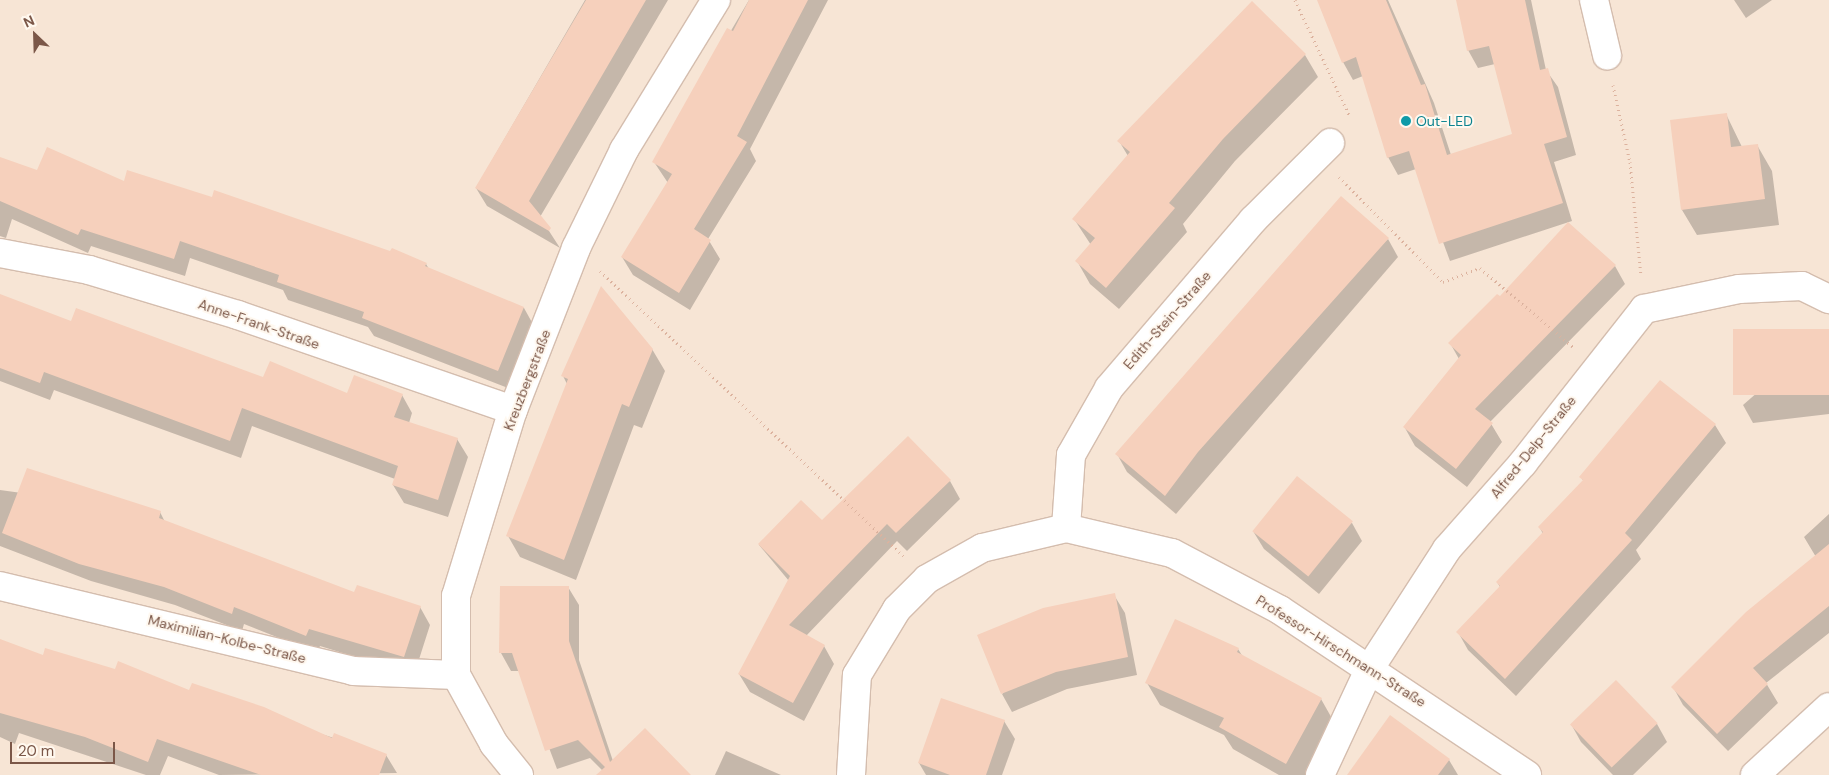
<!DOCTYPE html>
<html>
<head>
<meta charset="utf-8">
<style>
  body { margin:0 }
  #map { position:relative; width:1829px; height:775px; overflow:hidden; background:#fef4e7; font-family:"DM Sans",sans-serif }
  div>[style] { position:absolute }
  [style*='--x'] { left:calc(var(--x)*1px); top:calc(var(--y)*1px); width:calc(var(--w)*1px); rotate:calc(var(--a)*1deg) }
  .residential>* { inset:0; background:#f7e5d5; transform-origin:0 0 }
  .shadow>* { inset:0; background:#0003 }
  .building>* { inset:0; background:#f6d0bc; transform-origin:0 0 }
  .path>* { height:3px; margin-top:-1.5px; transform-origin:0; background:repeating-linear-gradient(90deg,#dcb29e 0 1px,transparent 0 5px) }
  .roads { filter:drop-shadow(1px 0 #d4bdae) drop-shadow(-1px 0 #d4bdae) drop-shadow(0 1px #d4bdae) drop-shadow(0 -1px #d4bdae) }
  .street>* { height:28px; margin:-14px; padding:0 14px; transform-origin:14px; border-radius:14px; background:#fff }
  .dots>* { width:14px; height:14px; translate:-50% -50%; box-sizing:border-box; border:2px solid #fff8ef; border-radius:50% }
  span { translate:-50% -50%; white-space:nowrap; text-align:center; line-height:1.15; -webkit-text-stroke:4px #fff8ef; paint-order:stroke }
  .culture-label { font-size:14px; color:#0d838f }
  .left { translate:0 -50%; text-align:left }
  .street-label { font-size:14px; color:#7b5748 }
  .north { position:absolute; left:10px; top:10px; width:50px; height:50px; -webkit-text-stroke:4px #fff8ef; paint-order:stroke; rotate:336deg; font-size:14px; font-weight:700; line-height:20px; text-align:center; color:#7b5748 }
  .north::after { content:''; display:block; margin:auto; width:18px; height:22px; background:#7b5748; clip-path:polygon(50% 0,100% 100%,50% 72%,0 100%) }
  .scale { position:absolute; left:10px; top:742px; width:105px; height:22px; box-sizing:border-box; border:2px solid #7b5748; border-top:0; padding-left:6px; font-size:15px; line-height:18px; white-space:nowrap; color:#7b5748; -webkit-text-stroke:4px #fff8ef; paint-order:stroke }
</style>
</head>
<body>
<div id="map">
  <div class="residential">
    <i style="left:0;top:0;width:1829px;height:775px"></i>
  </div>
  <div class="shadow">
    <i style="clip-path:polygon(585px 0,668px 0,540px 217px,560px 248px,487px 206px,476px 188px)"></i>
    <i style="clip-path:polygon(749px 0,828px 0,750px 149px,756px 161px,708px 239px,720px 259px,690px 310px,633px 275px,622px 257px,668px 183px,654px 162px)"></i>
    <i style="clip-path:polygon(1331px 0,1388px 0,1434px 103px,1451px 155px,1514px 135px,1495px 64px,1478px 68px,1468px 50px,1457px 0,1531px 0,1546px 70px,1558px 87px,1576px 155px,1554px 162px,1572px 221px,1450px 261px,1416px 169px,1398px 175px,1388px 157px,1363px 76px,1353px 80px,1343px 62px)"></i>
    <i style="clip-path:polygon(1734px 0,1772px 0,1746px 18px)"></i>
    <i style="clip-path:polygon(1252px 3px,1305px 55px,1318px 77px,1235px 161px,1183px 224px,1187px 232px,1119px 309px,1090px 284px,1077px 261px,1091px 245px,1074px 219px,1128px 156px,1119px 141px)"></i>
    <i style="clip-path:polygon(1726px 114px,1742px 147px,1757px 145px,1772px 171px,1779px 225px,1697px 235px,1682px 210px)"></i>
    <i style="clip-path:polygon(0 159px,37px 171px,125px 183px,426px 264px,429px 269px,524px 308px,534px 326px,508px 388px,374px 336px,368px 327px,288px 300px,283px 290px,190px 258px,185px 276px,91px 246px,88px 253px,12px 219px,6px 238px,0 236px)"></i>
    <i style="clip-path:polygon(1388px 239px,1398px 257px,1176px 514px,1127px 472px,1117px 454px)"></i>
    <i style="clip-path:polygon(1615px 266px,1625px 284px,1490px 422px,1502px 442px,1467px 487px,1415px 446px,1405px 428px,1459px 359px,1450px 343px,1500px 298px)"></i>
    <i style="clip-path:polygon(0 315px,72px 322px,263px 379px,348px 395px,402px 395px,412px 413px,409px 423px,457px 439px,468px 457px,448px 517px,404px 503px,393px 485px,395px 479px,252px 426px,241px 458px,54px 390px,50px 400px,0 381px)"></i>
    <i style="clip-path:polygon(1829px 330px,1829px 414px,1753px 423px,1743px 405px)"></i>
    <i style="clip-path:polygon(652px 349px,665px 371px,642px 428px,634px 425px,576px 580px,520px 557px,508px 536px,567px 384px,563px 376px)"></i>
    <i style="clip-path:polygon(1660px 382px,1715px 425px,1726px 443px,1636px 550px,1641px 559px,1516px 696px,1468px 650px,1458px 632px,1500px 587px,1497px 582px,1543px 534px,1540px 528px,1584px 482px,1581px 477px)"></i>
    <i style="clip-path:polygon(950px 481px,960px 499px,907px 551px,897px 541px,806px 636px,824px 646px,834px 664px,804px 721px,750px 692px,739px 674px,789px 581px,759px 545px)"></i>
    <i style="clip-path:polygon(0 490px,160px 512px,165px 522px,355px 594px,420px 607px,430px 625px,414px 675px,320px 646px,317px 653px,244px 624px,242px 631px,175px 605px,91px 581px,0 546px)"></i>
    <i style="clip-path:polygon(1829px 514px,1829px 633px,1766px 683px,1778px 703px,1728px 751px,1683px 705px,1673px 687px,1816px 557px,1804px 537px)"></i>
    <i style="clip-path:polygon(1352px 523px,1362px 541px,1319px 594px,1264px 549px,1253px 531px)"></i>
    <i style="clip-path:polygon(568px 587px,579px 605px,579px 660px,613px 761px,689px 775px,607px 775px,590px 758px,557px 769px,520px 671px,511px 671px,501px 653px)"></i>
    <i style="clip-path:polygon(1114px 595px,1125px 613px,1137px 675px,1067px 689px,1012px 712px,1002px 694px)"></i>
    <i style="clip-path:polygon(0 641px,44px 657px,190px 691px,386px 755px,397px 773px,219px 775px,168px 756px,160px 775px,146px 775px,19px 733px,15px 744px,0 737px)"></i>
    <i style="clip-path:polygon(1238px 649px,1243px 657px,1321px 699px,1334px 722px,1305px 775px,1279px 775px,1233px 749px,1224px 735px,1160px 705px,1147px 683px)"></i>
    <i style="clip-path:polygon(1004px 721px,1015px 739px,1002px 775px,926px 775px,919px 763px)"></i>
    <i style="clip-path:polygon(1571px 724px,1657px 724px,1667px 742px,1633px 775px,1613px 775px,1581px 742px)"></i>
    <i style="clip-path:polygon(726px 751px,781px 775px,715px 775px)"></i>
    <i style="clip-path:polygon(1449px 760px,1458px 775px,1358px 775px)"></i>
  </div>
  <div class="building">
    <i style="clip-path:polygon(586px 0,646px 0,529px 201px,551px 228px,549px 231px,475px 188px)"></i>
    <i style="clip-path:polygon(749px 0,808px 0,737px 136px,747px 142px,694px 229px,711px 240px,679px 293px,621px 257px,672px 174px,652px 162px,727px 28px,733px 31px)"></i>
    <i style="clip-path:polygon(1317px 0,1386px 0,1421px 85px,1425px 84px,1447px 155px,1512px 134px,1489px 46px,1467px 51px,1456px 0,1525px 0,1540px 70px,1548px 68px,1567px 137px,1544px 144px,1563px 203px,1439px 244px,1409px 151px,1387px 158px,1356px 57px,1342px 63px)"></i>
    <i style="clip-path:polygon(1252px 1px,1306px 54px,1223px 139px,1169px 203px,1175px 208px,1106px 288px,1075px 261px,1095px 238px,1072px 219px,1130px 152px,1117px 141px)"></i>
    <i style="clip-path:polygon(1727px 113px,1731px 147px,1758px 144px,1765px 199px,1681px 210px,1670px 120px)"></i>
    <i style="clip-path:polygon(47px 147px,124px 181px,127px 170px,212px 197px,214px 190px,390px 251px,392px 248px,427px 263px,425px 266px,524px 307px,498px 371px,362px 318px,364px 312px,277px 282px,279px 275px,180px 241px,174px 259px,81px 229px,78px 235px,0 201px,0 157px,37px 170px)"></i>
    <i style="clip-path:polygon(1341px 196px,1389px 238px,1198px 452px,1165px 496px,1115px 454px)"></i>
    <i style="clip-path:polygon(1568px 222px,1616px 265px,1475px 409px,1493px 423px,1456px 469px,1403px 427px,1461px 355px,1448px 343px,1497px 294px,1500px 296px)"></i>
    <i style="clip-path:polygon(601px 286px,653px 349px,629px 407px,622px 404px,564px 560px,506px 536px,568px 379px,561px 376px)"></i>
    <i style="clip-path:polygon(0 294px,71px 321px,76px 308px,263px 377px,270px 361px,347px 393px,354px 375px,403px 394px,394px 417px,458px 438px,438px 500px,392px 485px,398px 466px,242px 408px,230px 441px,44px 372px,40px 383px,0 368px)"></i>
    <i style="left:1829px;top:329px;width:66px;height:96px;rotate:90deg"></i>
    <i style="clip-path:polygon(1660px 380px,1716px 424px,1625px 533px,1632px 540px,1505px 679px,1456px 632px,1500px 586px,1496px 582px,1543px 532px,1538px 527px,1583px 480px,1579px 477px)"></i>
    <i style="clip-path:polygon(908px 436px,951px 480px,896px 533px,887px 524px,789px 625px,825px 645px,793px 703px,738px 674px,790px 576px,758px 544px,801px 500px,822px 520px)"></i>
    <i style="clip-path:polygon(27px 468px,161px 511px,159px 518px,354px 592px,357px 585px,421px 606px,404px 657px,309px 629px,306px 636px,234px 607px,232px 614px,164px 587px,79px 564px,2px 533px)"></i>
    <i style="left:1297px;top:476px;width:72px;height:71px;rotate:39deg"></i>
    <i style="clip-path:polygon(1829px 544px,1829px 606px,1753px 668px,1768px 684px,1717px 734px,1671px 687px,1746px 612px)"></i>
    <i style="clip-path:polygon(500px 586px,569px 586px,569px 641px,610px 762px,645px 728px,691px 775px,596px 775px,605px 767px,578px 740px,545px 751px,512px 653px,499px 653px)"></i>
    <i style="clip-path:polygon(1115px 593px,1128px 657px,1056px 672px,1001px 694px,977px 635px,1043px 608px)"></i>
    <i style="clip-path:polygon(1175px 619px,1239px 648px,1237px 652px,1322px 698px,1286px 764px,1219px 727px,1224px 718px,1145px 683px)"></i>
    <i style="clip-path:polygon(0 639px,43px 655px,45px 648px,115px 669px,118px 661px,189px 690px,192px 683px,264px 707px,332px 738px,334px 733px,387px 754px,379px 775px,261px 775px,157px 739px,148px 762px,85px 737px,0 713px)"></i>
    <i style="left:1616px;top:680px;width:60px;height:64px;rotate:46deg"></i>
    <i style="clip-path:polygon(941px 698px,1005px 720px,986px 775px,950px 775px,918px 763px)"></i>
    <i style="clip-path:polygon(1390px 715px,1450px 759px,1438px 775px,1347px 775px)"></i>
  </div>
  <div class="path">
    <i style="--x:1295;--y:0;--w:129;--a:64.8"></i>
    <i style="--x:1613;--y:85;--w:79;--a:77.6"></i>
    <i style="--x:1630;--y:162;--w:115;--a:84.5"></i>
    <i style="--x:1339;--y:177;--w:148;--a:45.3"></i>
    <i style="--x:1443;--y:282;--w:40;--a:-21"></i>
    <i style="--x:1480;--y:268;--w:122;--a:40.3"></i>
    <i style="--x:600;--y:271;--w:416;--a:43.2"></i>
  </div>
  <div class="roads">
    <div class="street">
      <i style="--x:1594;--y:0;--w:57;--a:76.7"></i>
      <i style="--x:0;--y:253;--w:91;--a:10.8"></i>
      <i style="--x:89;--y:270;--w:156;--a:16.8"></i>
      <i style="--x:238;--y:315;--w:291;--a:19.1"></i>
      <i style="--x:1066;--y:528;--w:73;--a:-86.1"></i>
      <i style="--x:1071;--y:455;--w:77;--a:-60.4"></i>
      <i style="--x:1109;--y:388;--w:221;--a:-49.4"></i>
      <i style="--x:1253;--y:220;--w:109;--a:-45"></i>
      <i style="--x:0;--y:586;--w:363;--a:13.5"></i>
      <i style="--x:353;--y:671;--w:103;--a:2.2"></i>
      <i style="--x:519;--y:775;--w:40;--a:-129"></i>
      <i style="--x:494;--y:744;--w:79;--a:-118.8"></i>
      <i style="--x:456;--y:675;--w:79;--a:-90"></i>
      <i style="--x:456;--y:596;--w:195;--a:-73"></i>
      <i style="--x:513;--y:410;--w:174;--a:-68.7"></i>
      <i style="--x:576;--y:248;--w:109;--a:-63.9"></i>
      <i style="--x:624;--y:150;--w:176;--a:-58.5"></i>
      <i style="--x:851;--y:775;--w:100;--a:-86.6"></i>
      <i style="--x:857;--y:675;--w:77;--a:-58.8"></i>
      <i style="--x:897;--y:609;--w:42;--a:-45"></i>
      <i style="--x:927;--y:579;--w:63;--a:-29.4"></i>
      <i style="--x:982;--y:548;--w:86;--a:-13.4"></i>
      <i style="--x:1066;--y:528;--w:109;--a:13.3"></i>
      <i style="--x:1172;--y:553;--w:122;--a:27.8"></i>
      <i style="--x:1280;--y:610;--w:297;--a:33.7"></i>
      <i style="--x:1320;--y:775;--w:118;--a:-65"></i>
      <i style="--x:1370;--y:668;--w:142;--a:-57.1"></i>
      <i style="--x:1447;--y:549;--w:115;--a:-48.5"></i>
      <i style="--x:1523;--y:463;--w:196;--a:-51.8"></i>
      <i style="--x:1644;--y:309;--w:97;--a:-11.9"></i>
      <i style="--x:1739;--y:289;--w:63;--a:-2.7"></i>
      <i style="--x:1802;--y:286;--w:30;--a:26"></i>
      <i style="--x:1755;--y:775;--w:100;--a:-42.6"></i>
    </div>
  </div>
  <div class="dots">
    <i style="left:1406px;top:121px;background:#0f9aa8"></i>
  </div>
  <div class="culture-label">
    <span class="left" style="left:1416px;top:121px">Out-LED</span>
  </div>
  <div class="street-label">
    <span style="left:1167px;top:320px;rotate:-49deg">Edith-Stein-Straße</span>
    <span style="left:259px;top:324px;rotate:19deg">Anne-Frank-Straße</span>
    <span style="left:527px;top:380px;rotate:-69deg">Kreuzbergstraße</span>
    <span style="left:1533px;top:447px;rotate:-51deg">Alfred-Delp-Straße</span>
    <span style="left:227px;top:639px;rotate:14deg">Maximilian-Kolbe-Straße</span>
    <span style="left:1341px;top:651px;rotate:32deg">Professor-Hirschmann-Straße</span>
  </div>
  <div class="north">N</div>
  <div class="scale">20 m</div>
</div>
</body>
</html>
